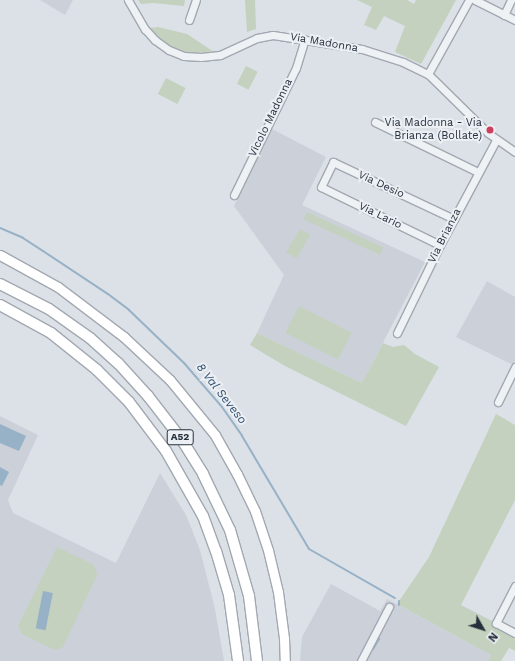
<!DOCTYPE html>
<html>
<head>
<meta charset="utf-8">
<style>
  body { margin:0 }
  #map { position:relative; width:515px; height:661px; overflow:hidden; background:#dce1e7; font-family:"Work Sans",sans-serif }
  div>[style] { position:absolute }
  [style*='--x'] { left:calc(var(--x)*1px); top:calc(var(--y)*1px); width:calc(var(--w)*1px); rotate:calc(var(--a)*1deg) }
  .built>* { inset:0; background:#cbd0d9 }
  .green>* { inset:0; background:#c3d1be; transform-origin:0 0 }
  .water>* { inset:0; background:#97b1c7; transform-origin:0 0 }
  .stream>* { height:2px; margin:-1px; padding:0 1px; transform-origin:1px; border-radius:1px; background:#97b1c7 }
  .roads { filter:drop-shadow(1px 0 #a2a8b1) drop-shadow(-1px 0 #a2a8b1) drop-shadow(0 1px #a2a8b1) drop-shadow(0 -1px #a2a8b1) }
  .minor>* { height:7px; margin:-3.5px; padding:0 3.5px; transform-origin:3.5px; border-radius:3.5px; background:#eff2f5 }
  .major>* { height:9px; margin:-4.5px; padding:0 4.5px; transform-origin:4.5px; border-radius:4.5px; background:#fff }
  .highway>* { height:10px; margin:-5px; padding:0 5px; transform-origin:5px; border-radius:5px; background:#fff }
  .dots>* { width:11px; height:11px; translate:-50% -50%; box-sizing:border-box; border:2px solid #ecf0f4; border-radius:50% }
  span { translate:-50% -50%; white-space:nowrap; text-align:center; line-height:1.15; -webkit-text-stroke:4px #ecf0f4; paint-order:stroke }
  .shield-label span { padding:1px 3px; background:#ecf0f4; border:1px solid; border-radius:3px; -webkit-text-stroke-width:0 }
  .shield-label { font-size:10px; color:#26303d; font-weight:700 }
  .street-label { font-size:11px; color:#26303d }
  .poi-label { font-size:11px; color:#26303d }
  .right { translate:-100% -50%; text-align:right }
  .water-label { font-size:12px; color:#305171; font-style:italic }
  .north { position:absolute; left:463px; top:609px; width:40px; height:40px; -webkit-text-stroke:3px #ecf0f4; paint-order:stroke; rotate:129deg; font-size:11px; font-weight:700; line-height:16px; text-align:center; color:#26303d }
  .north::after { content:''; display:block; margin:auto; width:14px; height:18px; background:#26303d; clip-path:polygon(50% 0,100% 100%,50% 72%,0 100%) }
</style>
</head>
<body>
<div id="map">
  <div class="built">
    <i style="clip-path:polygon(40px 0,73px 0,65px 15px)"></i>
    <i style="clip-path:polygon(272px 129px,326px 157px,302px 205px,425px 262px,362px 383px,257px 333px,284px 275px,234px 206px)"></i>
    <i style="clip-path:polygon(487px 281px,515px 297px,515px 361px,513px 365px,456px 337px)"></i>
    <i style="clip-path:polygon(0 416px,38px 435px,8px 500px,13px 513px,116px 563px,160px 473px,186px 515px,200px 550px,215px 609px,224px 661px,0 661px)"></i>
    <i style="clip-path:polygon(331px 584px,380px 611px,387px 599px,393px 602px,491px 655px,488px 661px,300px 661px,302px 637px)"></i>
  </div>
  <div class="green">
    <i style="clip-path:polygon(138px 0,185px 0,184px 6px,153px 3px,141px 4px)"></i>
    <i style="clip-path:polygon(245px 0,255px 0,256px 29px,247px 32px)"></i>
    <i style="clip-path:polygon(357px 0,407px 0,414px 4px,416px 0,456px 0,421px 64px,395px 52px,405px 26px,384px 16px,376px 30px,364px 25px,372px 7px)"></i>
    <i style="clip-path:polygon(158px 27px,187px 34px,214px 52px,189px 53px,171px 47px,162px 41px,150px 28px)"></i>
    <i style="left:246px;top:66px;width:13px;height:20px;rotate:27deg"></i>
    <i style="left:166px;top:78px;width:22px;height:18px;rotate:27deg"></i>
    <i style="left:307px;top:212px;width:84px;height:8px;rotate:25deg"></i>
    <i style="left:300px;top:229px;width:12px;height:27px;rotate:31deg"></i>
    <i style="left:299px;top:306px;width:59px;height:30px;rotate:27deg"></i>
    <i style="clip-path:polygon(257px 333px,362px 383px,383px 343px,393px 347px,404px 345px,415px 354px,439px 367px,406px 426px,285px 366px,250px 345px)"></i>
    <i style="clip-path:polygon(496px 414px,515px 425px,515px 500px,461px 605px,494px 622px,515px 635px,515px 651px,509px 648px,501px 661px,488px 661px,491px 655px,397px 604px,429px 557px)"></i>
    <i style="clip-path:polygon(57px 547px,94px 565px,97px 575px,63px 647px,55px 650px,22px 634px,18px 626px)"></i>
  </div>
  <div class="water">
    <i style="clip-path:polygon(0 424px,26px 436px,19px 451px,0 443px)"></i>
    <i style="clip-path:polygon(0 467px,9px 472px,2px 486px,0 485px)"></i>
    <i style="left:43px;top:591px;width:10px;height:38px;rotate:11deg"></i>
  </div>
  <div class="stream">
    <i style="--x:0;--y:228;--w:25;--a:23"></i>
    <i style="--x:23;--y:238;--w:24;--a:33"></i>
    <i style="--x:43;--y:251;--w:78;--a:33.5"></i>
    <i style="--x:108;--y:294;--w:26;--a:37"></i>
    <i style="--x:129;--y:310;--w:76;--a:43.9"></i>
    <i style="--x:184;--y:363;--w:58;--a:49.2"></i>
    <i style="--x:222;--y:407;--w:35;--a:55"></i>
    <i style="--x:242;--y:436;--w:131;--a:59.3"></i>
    <i style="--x:309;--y:549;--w:99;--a:29.7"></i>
    <i style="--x:399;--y:601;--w:4;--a:90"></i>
    <i style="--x:373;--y:649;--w:12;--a:-59"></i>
  </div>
  <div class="roads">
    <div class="minor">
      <i style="--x:128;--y:0;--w:34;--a:60"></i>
      <i style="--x:145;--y:29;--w:15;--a:48"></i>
      <i style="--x:155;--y:40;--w:17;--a:36"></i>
      <i style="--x:169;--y:50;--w:16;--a:22"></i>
      <i style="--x:184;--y:56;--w:17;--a:3"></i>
      <i style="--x:201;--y:57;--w:19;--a:-6"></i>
      <i style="--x:220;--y:55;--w:41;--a:-24.7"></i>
      <i style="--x:257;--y:38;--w:16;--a:-11"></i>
      <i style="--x:273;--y:35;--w:90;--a:8.9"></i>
      <i style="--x:362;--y:49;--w:43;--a:17.6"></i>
      <i style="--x:403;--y:62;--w:28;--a:26"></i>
      <i style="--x:428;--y:74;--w:84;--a:44.5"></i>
      <i style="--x:488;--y:133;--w:33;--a:35"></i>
      <i style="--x:475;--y:0;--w:45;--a:26.6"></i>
      <i style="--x:504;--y:15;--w:17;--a:-65"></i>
      <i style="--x:189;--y:20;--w:21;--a:-71"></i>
      <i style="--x:428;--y:74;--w:85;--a:-61"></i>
      <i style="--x:375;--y:122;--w:114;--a:25.9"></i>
      <i style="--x:234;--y:195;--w:141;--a:-64"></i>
      <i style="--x:296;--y:68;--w:30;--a:-73"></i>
      <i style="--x:440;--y:245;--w:132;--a:-154"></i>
      <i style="--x:321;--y:187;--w:28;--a:-64"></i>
      <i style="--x:333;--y:162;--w:134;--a:25.2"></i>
      <i style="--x:397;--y:333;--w:98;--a:-64"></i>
      <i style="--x:440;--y:245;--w:119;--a:-61.9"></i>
      <i style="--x:498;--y:402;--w:39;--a:-64"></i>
      <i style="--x:515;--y:586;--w:42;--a:117.2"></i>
      <i style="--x:496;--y:623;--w:21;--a:28"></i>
      <i style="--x:361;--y:661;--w:61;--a:-62.6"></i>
    </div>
    <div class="major">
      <i style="--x:0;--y:255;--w:66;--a:28.9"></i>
      <i style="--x:58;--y:287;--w:83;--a:37.1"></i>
      <i style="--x:124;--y:337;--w:63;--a:43.1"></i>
      <i style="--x:170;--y:380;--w:71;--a:50.7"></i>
      <i style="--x:215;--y:435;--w:45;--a:60.6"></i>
      <i style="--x:237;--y:474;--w:41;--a:64.1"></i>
      <i style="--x:255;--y:511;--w:41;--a:71.6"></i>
      <i style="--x:268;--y:550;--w:43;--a:76.6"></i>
      <i style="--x:278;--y:592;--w:46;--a:82.6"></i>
      <i style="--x:284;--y:638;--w:23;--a:88"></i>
    </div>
    <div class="highway">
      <i style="--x:0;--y:284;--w:55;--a:27"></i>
      <i style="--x:49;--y:309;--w:50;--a:35.3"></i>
      <i style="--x:90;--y:338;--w:38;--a:42"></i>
      <i style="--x:118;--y:363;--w:45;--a:47.7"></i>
      <i style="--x:148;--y:396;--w:56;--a:52.3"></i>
      <i style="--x:182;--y:440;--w:40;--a:58"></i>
      <i style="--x:203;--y:474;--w:62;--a:64.3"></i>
      <i style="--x:230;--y:530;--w:69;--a:73.9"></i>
      <i style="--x:249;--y:596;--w:65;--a:83"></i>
      <i style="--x:0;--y:305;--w:58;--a:28.8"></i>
      <i style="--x:51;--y:333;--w:59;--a:38.8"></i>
      <i style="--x:97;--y:370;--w:45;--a:45"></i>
      <i style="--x:129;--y:402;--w:61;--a:52.9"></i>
      <i style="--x:166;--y:451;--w:75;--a:60.4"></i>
      <i style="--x:203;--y:516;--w:37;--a:70"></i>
      <i style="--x:216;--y:551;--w:46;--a:73.5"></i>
      <i style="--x:229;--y:595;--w:67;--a:82.2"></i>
    </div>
  </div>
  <div class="dots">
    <i style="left:490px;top:130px;background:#ce3f5c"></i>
  </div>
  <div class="shield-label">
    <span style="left:180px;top:437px">A52</span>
  </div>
  <div class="street-label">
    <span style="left:324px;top:43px;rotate:10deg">Via Madonna</span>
    <span style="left:271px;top:118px;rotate:-64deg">Vicolo Madonna</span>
    <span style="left:381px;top:185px;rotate:25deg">Via Desio</span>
    <span style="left:380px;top:216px;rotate:26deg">Via Lario</span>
    <span style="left:445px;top:236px;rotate:-63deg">Via Brianza</span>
  </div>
  <div class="poi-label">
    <span class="right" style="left:482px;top:130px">Via Madonna - Via<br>Brianza (Bollate)</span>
  </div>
  <div class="water-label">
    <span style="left:221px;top:394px;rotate:52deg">8 Val Seveso</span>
  </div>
  <div class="north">N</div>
</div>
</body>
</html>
